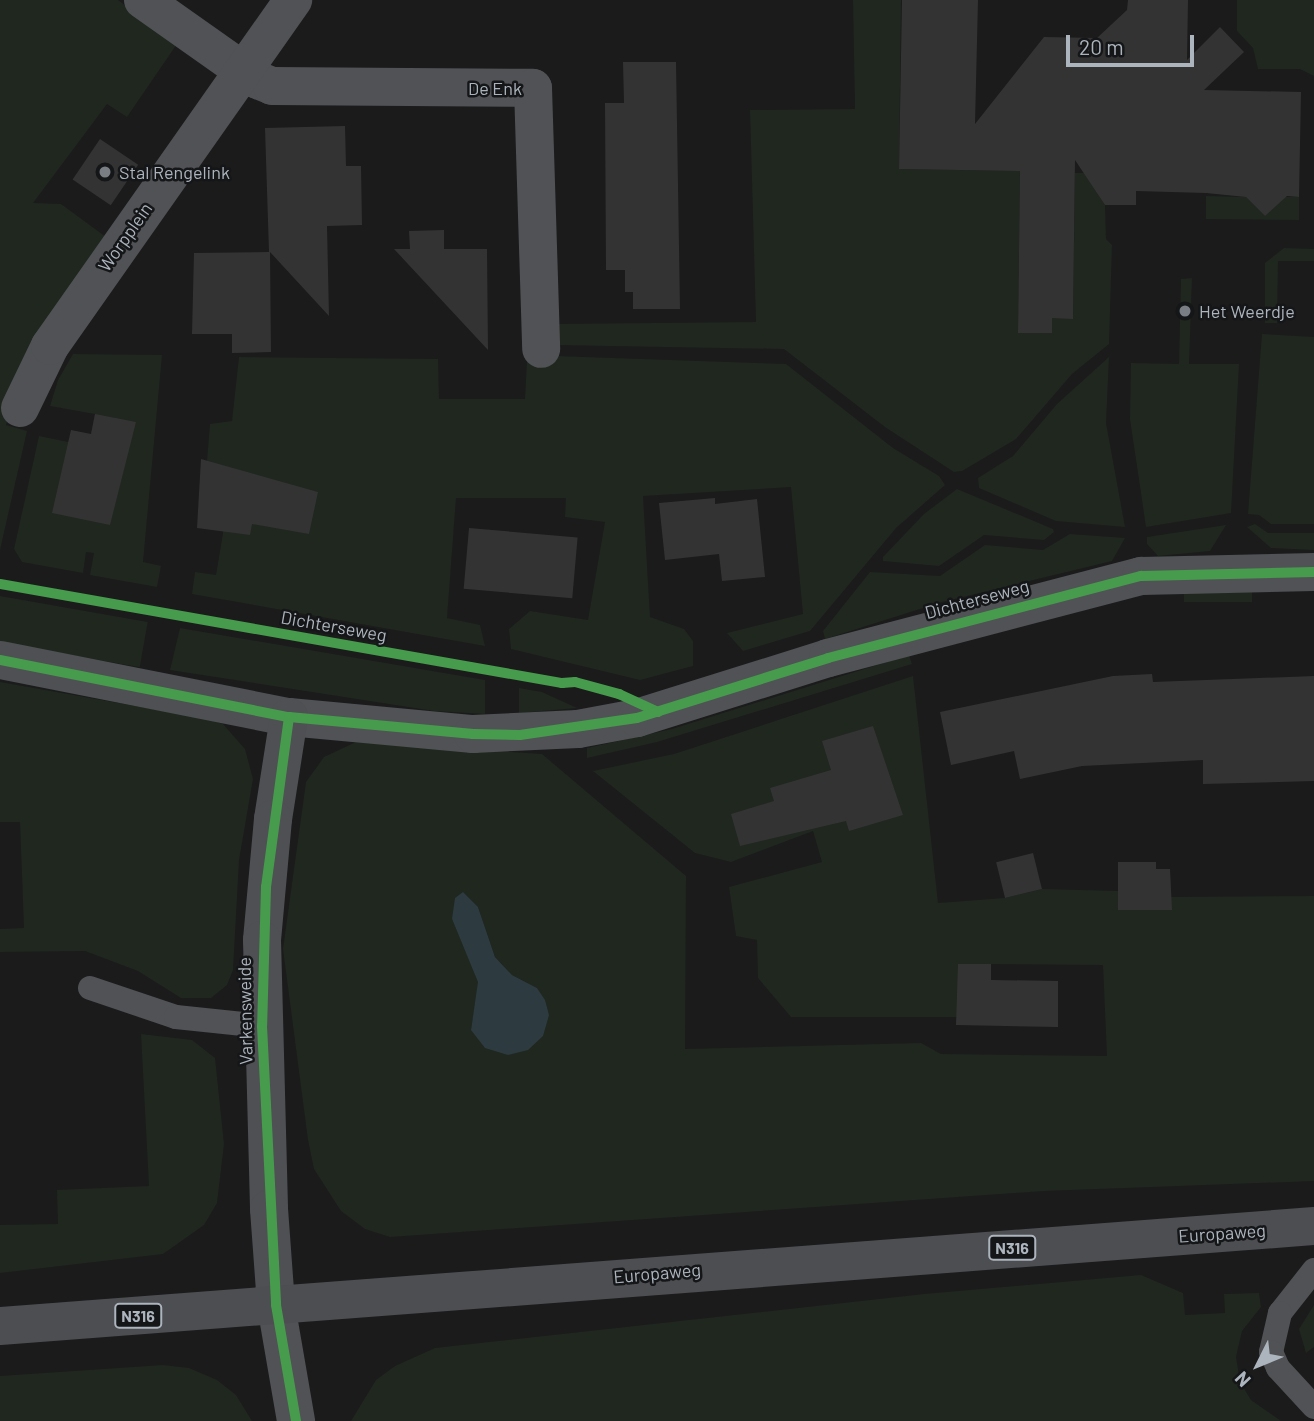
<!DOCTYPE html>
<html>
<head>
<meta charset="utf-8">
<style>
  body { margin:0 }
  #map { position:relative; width:1314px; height:1421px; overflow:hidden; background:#1b1b1c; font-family:Barlow,sans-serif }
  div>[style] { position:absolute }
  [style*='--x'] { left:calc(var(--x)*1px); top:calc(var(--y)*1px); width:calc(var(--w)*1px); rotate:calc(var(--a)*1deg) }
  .green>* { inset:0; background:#1f271f; transform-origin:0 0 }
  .water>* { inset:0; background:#2d3a3f }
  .building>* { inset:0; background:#333334; transform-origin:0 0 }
  .lane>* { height:24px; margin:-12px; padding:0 12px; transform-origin:12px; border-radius:12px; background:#505255 }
  .street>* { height:38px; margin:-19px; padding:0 19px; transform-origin:19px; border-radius:19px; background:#505255 }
  .secondary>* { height:38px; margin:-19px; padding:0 19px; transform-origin:19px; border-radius:19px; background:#4e5053 }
  .primary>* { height:38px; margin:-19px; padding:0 19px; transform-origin:19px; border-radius:19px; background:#4d4e51 }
  .cycleway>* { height:10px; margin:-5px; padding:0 5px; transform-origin:5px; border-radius:5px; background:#469c4c }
  .dots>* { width:19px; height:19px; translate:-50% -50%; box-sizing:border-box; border:4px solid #151618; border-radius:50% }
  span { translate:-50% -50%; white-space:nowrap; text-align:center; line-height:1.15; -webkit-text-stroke:5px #151618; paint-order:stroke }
  .shield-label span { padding:2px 5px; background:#151618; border:2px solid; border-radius:5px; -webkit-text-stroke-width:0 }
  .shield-label { font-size:16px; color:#acb4bd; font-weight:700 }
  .street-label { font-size:18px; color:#acb4bd }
  .poi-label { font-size:18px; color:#acb4bd }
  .left { translate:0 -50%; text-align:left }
  .north { position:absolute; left:1223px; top:1330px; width:70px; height:70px; -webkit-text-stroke:5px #151618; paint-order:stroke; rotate:227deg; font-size:19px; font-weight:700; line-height:28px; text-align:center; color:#acb4bd }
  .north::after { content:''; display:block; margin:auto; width:24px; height:32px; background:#acb4bd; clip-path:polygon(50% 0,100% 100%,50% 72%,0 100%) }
  .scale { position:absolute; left:1066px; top:35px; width:128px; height:32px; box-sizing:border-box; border:4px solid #acb4bd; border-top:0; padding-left:9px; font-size:21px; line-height:24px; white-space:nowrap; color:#acb4bd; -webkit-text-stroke:5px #151618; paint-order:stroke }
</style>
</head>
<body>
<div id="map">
  <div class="green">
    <i style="clip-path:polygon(0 0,118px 0,177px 44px,127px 117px,107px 104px,33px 203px,61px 204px,106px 237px,13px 402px,6px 425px,27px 431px,0 550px)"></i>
    <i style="clip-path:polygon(853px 0,901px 0,899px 169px,1020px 171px,1018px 333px,1051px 333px,1052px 318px,1073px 318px,1075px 173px,1085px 173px,1105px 205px,1106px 239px,1112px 245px,1109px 344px,1072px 374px,1016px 439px,962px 471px,954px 472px,885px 427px,784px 349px,555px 345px,555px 324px,756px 322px,750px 110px,855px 109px)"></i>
    <i style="clip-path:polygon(1237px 0,1314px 0,1314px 76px,1300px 69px,1258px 69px,1253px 48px,1237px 31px)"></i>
    <i style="clip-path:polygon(1206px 196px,1246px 197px,1265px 216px,1285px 197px,1299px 197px,1299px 220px,1206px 219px)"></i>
    <i style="clip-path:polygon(1284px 248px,1314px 249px,1314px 261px,1278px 261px,1277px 323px,1265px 323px,1265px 263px)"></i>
    <i style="clip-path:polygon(1192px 278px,1189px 364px,1239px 364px,1231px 513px,1146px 527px,1130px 419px,1131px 363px,1179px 364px,1181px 279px)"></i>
    <i style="clip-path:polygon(1262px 334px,1314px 337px,1314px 524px,1271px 524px,1259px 515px,1248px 514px)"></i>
    <i style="clip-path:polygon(73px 354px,162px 355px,143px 562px,161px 566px,157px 587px,90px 575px,94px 553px,86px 552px,83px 573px,22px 562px,14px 549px,39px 436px,68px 442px,91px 434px,95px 414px,50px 406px,58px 380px)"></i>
    <i style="clip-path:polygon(555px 356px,786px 364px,893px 448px,939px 476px,945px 485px,896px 528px,810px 631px,743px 651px,727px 633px,803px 614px,791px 487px,643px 496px,650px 617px,684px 629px,693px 641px,693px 666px,640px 680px,511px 649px,509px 629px,530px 611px,588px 620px,605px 522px,565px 517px,566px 498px,456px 498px,447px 618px,480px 625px,485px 646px,192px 594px,195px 572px,216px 575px,223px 533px,207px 461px,210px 424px,232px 421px,239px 357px,438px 359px,439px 399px,525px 399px,527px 360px)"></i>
    <i style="clip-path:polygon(1109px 357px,1106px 423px,1125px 527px,1056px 521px,979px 488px,978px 478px,1013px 456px,1057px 404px)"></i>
    <i style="clip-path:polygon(957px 489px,1053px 529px,1054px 532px,1044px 540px,984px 535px,939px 566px,883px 561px,883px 557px,924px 514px)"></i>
    <i style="clip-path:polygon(1255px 524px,1268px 533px,1314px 533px,1314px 550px,1271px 548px,1247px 527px)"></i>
    <i style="clip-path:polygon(1226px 525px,1210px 551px,1158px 556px,1147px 544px,1147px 537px)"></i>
    <i style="clip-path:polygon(1070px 534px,1125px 538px,1112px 561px,942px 602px,825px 639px,823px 631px,870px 572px,940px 576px,985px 545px,1043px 550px)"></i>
    <i style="left:1252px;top:590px;width:12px;height:68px;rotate:90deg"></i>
    <i style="left:0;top:596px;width:150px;height:46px;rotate:10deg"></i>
    <i style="clip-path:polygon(180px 628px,485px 680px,485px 714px,434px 711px,170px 670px)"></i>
    <i style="clip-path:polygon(909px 655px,912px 664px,657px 742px,587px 758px,587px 748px,672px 729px)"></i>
    <i style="clip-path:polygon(evenodd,913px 676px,938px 903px,1005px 898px,1042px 889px,1118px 891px,1119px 910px,1171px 910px,1171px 897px,1314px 896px,1314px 1181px,1044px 1191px,390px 1237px,365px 1229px,341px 1211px,314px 1169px,308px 1140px,283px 949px,306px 782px,324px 757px,356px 742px,542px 754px,686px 876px,685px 1049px,921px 1043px,941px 1054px,1107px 1056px,1103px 965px,991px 964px,956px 1017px,791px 1017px,758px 978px,757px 940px,736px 936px,729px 887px,822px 862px,813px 831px,731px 862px,695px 853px,593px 771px,674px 754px,913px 676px,478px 907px,495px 957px,512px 975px,537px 988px,471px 1030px,479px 982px,452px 919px,478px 907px)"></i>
    <i style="clip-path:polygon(0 682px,209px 719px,223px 724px,245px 749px,253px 779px,239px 860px,233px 970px,227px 985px,211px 998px,181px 998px,138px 971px,85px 951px,0 952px,0 929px,24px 928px,20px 822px,0 822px)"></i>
    <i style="clip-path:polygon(519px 688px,542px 692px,577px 708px,519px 713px)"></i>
    <i style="clip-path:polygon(141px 1034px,192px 1040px,215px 1058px,224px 1144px,217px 1203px,204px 1225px,163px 1254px,0 1273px,0 1225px,58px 1224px,57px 1190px,149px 1186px)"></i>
    <i style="clip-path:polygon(1141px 1275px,1183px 1293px,1185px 1315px,1225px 1313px,1224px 1294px,1259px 1293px,1261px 1307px,1242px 1331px,1236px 1357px,1240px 1382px,1251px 1400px,1281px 1421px,351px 1421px,376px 1380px,395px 1366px,435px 1348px,924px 1294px)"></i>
    <i style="clip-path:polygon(1314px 1305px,1314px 1347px,1306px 1353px,1299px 1329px)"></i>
    <i style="clip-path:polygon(163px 1365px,189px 1368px,217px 1380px,236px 1395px,252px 1421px,0 1421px,0 1376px)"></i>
  </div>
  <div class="water">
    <i style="clip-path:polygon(463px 892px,478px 907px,495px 957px,512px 975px,537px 988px,545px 1000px,549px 1015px,543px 1036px,528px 1050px,508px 1055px,485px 1048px,471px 1030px,478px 982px,452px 919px,455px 898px)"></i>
  </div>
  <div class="building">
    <i style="clip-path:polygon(902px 0,978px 0,975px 124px,1044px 37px,1097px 38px,1127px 10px,1128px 0,1188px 0,1187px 60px,1220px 27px,1244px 52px,1204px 90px,1301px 92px,1299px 197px,1287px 196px,1265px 216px,1246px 197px,1206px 193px,1136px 191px,1136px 205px,1105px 205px,1075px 160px,1073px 319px,1052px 318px,1052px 333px,1018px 333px,1020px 171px,899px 169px)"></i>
    <i style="clip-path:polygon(623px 62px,676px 62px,680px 309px,633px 309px,633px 292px,625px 292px,625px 270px,606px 270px,605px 103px,624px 103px)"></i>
    <i style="clip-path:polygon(345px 126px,346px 166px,361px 166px,362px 225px,327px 226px,329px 316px,270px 252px,271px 352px,232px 353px,232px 334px,192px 334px,194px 253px,269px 252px,265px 128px)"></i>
    <i style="left:100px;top:139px;width:46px;height:49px;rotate:34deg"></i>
    <i style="clip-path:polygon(444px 230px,444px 249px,487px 249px,488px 350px,394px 249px,410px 249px,409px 231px)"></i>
    <i style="clip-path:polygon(95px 414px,136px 422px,110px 525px,52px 513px,71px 430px,91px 434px)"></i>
    <i style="clip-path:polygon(201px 459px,318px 492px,309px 534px,252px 524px,250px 535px,197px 528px)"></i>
    <i style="clip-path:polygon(715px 498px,715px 504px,757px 499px,765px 577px,722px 581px,719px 554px,665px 560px,659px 503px)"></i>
    <i style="left:469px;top:528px;width:109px;height:61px;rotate:5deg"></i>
    <i style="clip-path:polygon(1152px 674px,1153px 682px,1314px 676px,1314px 781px,1203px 784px,1203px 760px,1082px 766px,1020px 779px,1014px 751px,951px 765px,940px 712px,1113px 676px)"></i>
    <i style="clip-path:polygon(873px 726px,903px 815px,849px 831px,846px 821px,740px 846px,731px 814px,774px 801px,770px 788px,831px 770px,822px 741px)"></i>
    <i style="left:1033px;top:853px;width:37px;height:38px;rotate:76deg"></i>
    <i style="clip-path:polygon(1118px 862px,1156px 862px,1156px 869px,1170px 869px,1172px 910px,1118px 910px)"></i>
    <i style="clip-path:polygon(958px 964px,991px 964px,991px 980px,1058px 981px,1058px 1027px,956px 1025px)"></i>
  </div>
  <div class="lane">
    <i style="--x:90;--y:988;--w:91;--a:18.6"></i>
    <i style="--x:176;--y:1017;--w:86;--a:6"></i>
    <i style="--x:1314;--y:1270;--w:55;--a:128.3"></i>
    <i style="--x:1280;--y:1313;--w:40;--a:103"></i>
    <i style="--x:1271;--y:1352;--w:17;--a:66"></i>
    <i style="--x:1278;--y:1368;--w:53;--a:47.3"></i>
  </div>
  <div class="street">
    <i style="--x:143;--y:0;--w:137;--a:35.2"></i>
    <i style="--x:255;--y:79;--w:18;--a:22"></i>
    <i style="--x:272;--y:86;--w:261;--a:0.4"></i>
    <i style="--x:533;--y:88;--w:261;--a:88.2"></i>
    <i style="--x:20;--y:408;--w:69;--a:-64.2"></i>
    <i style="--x:50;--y:346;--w:423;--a:-54.9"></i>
    <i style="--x:289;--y:717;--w:185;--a:5.3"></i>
    <i style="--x:473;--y:734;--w:105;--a:-2.7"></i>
    <i style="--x:578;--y:729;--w:60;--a:-10.6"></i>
    <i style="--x:637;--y:718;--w:200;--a:-17.4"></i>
    <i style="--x:828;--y:658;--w:324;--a:-14.7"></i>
    <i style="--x:1141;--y:576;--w:173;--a:-1.3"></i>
    <i style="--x:276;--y:1305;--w:118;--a:80.2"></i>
  </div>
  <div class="secondary">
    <i style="--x:0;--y:660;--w:295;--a:11.2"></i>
    <i style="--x:289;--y:717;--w:103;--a:98.9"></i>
    <i style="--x:273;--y:819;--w:121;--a:95.2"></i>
    <i style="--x:262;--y:940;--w:269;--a:88.5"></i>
    <i style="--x:269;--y:1209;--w:96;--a:85.8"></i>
  </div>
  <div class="primary">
    <i style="--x:0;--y:1326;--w:1318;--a:-4.35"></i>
  </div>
  <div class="cycleway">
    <i style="--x:0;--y:584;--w:571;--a:9.99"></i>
    <i style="--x:562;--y:683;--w:13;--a:-4"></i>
    <i style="--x:575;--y:682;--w:46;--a:15.3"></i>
    <i style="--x:619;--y:694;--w:43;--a:24.8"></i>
    <i style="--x:0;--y:660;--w:295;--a:11.2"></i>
    <i style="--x:289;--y:717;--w:185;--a:5.3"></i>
    <i style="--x:473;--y:734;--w:47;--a:1.2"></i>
    <i style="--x:520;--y:735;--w:118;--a:-8.3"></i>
    <i style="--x:637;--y:718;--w:200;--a:-17.4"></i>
    <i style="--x:828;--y:658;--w:324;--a:-14.7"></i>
    <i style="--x:1141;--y:576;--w:173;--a:-1.3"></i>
    <i style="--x:289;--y:717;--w:172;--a:97.7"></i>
    <i style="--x:266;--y:887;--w:139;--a:91.6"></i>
    <i style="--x:262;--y:1026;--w:279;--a:87.1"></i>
    <i style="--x:276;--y:1305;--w:118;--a:80.2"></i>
  </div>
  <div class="dots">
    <i style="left:105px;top:172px;background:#797e85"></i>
    <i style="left:1185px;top:311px;background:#797e85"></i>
  </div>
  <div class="shield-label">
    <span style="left:1012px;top:1248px">N316</span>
    <span style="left:138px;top:1316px">N316</span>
  </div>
  <div class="street-label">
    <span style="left:495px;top:88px">De Enk</span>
    <span style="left:125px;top:237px;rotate:-55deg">Worpplein</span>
    <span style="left:977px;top:599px;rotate:-15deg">Dichterseweg</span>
    <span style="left:334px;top:626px;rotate:10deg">Dichterseweg</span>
    <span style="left:245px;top:1011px;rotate:-91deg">Varkensweide</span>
    <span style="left:1222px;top:1233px;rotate:-4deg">Europaweg</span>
    <span style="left:657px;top:1273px;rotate:-5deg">Europaweg</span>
  </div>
  <div class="poi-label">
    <span class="left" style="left:119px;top:172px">Stal Rengelink</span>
    <span class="left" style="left:1199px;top:311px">Het Weerdje</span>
  </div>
  <div class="north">N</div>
  <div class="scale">20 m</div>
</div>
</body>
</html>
